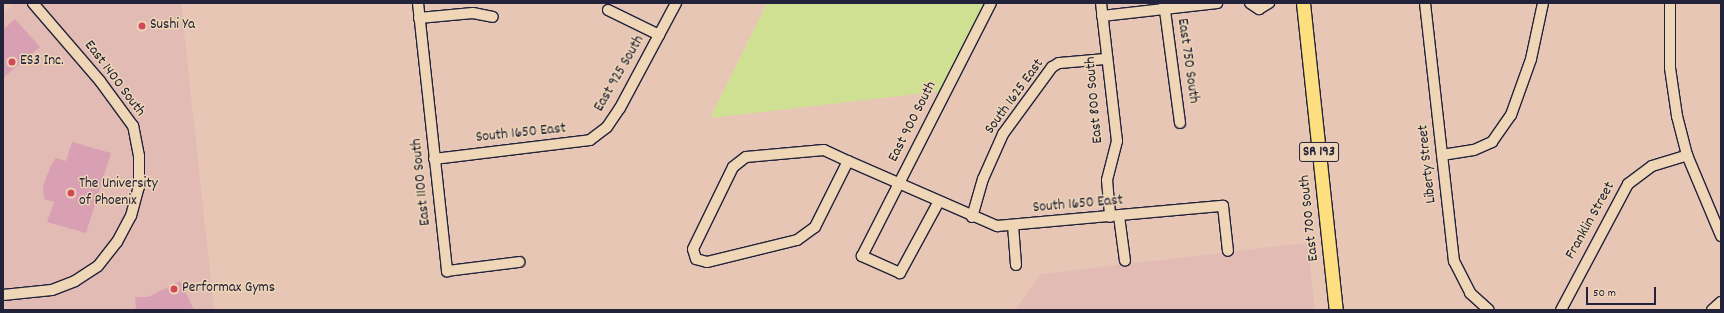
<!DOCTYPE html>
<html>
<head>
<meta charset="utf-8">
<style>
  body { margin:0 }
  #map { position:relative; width:1724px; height:313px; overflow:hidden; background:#e7c6b5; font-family:Dekko,sans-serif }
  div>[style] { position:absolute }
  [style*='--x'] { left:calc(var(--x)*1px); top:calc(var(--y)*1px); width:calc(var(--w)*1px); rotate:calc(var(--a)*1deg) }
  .built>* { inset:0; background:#e2bbb4 }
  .green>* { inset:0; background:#d0e093 }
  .building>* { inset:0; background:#d8a0b2 }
  .roads { filter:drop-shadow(1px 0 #22223b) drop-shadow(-1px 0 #22223b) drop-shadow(0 1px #22223b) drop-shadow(0 -1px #22223b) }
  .minor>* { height:10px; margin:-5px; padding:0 5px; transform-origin:5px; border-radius:5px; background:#eed6b6 }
  .major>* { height:13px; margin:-6.5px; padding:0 6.5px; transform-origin:6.5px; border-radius:6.5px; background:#fedf80 }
  .dots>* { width:11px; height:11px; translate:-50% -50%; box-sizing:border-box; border:2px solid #eed6b6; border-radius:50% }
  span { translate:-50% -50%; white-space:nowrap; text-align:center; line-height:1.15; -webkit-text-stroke:3px #eed6b6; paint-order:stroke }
  .shield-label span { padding:1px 3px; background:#eed6b6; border:1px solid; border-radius:3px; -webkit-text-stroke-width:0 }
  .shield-label { font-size:14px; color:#22223b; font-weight:700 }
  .poi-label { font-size:15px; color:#22223b }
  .left { translate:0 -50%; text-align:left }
  .street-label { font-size:15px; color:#22223b }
  .frame { position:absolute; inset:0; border:4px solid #22223b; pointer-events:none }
  .scale { position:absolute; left:1586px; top:287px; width:70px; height:18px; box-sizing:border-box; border:2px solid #22223b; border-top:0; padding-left:5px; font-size:12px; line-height:14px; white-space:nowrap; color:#22223b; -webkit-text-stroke:3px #eed6b6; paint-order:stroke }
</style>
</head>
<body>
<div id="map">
  <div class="built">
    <i style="clip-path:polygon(16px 3px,181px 3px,214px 310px,3px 310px,3px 14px)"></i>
    <i style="clip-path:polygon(1307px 243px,1315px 310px,1015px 310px,1041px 274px)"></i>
  </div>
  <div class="green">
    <i style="clip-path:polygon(767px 3px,984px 3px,942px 91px,710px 118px)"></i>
  </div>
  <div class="building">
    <i style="clip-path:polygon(15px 19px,40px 47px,3px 78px,3px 30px)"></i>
    <i style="clip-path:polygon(72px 142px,111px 153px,86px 233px,47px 222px,54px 202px,44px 199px,43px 186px,51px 165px,56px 158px,66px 161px)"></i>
    <i style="clip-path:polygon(180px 281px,194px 310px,136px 310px,135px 297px,148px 297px)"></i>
  </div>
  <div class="roads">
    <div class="minor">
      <i style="--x:418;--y:3;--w:270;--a:83.8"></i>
      <i style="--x:447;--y:271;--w:73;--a:-7.1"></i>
      <i style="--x:1101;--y:3;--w:139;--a:83.4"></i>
      <i style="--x:1117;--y:141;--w:40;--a:104.4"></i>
      <i style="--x:1107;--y:180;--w:37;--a:85"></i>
      <i style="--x:1164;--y:3;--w:121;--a:82.4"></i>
      <i style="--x:1250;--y:3;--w:11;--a:34"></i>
      <i style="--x:1259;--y:9;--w:12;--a:-31"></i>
      <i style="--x:1425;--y:3;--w:260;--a:83.6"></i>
      <i style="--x:1454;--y:261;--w:36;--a:63"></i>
      <i style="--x:1470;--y:293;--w:25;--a:42"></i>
      <i style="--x:1670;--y:3;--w:65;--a:90"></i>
      <i style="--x:1670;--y:68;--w:49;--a:81.7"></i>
      <i style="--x:1677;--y:116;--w:40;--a:75.6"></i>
      <i style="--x:1687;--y:155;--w:88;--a:67.2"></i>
      <i style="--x:608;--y:10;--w:57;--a:26.1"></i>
      <i style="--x:1102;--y:16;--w:116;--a:-6.4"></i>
      <i style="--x:419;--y:18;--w:54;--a:-5.3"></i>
      <i style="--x:473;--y:13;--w:20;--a:11"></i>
      <i style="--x:824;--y:150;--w:26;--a:25"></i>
      <i style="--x:848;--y:161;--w:74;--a:116.6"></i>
      <i style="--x:815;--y:227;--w:22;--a:144"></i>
      <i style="--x:797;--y:240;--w:93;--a:166.3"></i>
      <i style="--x:707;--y:262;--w:11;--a:-165"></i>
      <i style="--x:696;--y:259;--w:10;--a:-107"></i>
      <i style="--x:693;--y:249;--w:91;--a:-64"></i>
      <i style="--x:733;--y:167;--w:16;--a:-38"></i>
      <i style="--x:746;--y:157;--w:78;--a:-5.1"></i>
      <i style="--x:1442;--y:155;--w:32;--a:-9"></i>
      <i style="--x:1474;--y:150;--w:20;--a:-24"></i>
      <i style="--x:1492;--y:142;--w:33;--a:-55"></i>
      <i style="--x:1511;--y:115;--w:59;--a:-70.3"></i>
      <i style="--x:1531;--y:59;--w:57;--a:-77.9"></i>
      <i style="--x:434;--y:159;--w:157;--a:-6.9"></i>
      <i style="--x:590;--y:140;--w:21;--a:-37"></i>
      <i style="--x:607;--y:127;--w:23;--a:-56"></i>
      <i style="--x:620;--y:108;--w:119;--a:-61.9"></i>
      <i style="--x:848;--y:161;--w:163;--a:23.6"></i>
      <i style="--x:997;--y:226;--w:227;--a:-5.1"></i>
      <i style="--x:1223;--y:206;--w:45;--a:83.7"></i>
      <i style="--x:938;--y:203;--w:80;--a:118.5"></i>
      <i style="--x:900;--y:273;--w:42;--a:-155.9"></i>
      <i style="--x:862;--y:256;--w:284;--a:-63"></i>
      <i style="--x:1119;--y:216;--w:45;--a:82.4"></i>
      <i style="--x:972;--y:217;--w:40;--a:-74"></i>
      <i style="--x:983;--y:179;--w:49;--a:-66"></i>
      <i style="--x:1003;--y:134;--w:83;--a:-53.8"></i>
      <i style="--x:1052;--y:67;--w:8;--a:-30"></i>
      <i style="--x:1059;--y:63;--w:47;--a:-4.9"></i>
      <i style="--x:1013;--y:225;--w:40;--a:85.7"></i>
      <i style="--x:3;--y:295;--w:49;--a:-5.8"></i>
      <i style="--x:52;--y:290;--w:25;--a:-21"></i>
      <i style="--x:75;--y:281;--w:27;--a:-33"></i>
      <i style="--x:98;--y:266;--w:31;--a:-52"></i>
      <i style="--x:117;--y:242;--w:30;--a:-62"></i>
      <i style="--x:131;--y:216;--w:30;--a:-75"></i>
      <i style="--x:139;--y:187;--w:31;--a:-90"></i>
      <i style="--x:139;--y:156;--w:31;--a:-101"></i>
      <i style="--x:133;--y:126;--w:56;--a:-126.3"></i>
      <i style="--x:100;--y:81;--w:103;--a:-130.7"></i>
      <i style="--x:1561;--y:310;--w:143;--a:-62"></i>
      <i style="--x:1628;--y:184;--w:30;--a:-37"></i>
      <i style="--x:1652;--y:166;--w:37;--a:-17"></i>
      <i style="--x:1712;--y:310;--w:12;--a:-42"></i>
    </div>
    <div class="major">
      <i style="--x:1303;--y:3;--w:309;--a:83.9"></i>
    </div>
  </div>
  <div class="dots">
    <i style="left:142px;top:26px;background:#d1495b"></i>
    <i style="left:12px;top:62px;background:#d1495b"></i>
    <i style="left:71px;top:193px;background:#d1495b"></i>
    <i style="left:174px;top:289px;background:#d1495b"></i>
  </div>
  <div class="shield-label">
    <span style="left:1319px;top:152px">SR 193</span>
  </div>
  <div class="poi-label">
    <span class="left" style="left:150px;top:26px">Sushi Ya</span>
    <span class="left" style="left:20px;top:62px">ES3 Inc.</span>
    <span class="left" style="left:79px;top:193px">The University<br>of Phoenix</span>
    <span class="left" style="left:182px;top:289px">Performax Gyms</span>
  </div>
  <div class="street-label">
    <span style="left:1187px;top:61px;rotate:82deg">East 750 South</span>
    <span style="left:620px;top:74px;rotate:-60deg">East 925 South</span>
    <span style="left:114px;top:79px;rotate:53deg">East 1400 South</span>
    <span style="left:1015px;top:97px;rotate:-54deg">South 1625 East</span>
    <span style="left:1095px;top:100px;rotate:-95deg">East 800 South</span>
    <span style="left:913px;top:122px;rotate:-63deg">East 900 South</span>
    <span style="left:521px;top:134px;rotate:-6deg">South 1650 East</span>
    <span style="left:1428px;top:164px;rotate:-96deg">Liberty Street</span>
    <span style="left:422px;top:182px;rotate:-96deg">East 1100 South</span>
    <span style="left:1078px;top:205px;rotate:-5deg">South 1650 East</span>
    <span style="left:1310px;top:218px;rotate:-96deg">East 700 South</span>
    <span style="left:1591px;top:221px;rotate:-61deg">Franklin Street</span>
  </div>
  <div class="frame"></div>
  <div class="scale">50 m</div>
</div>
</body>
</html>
